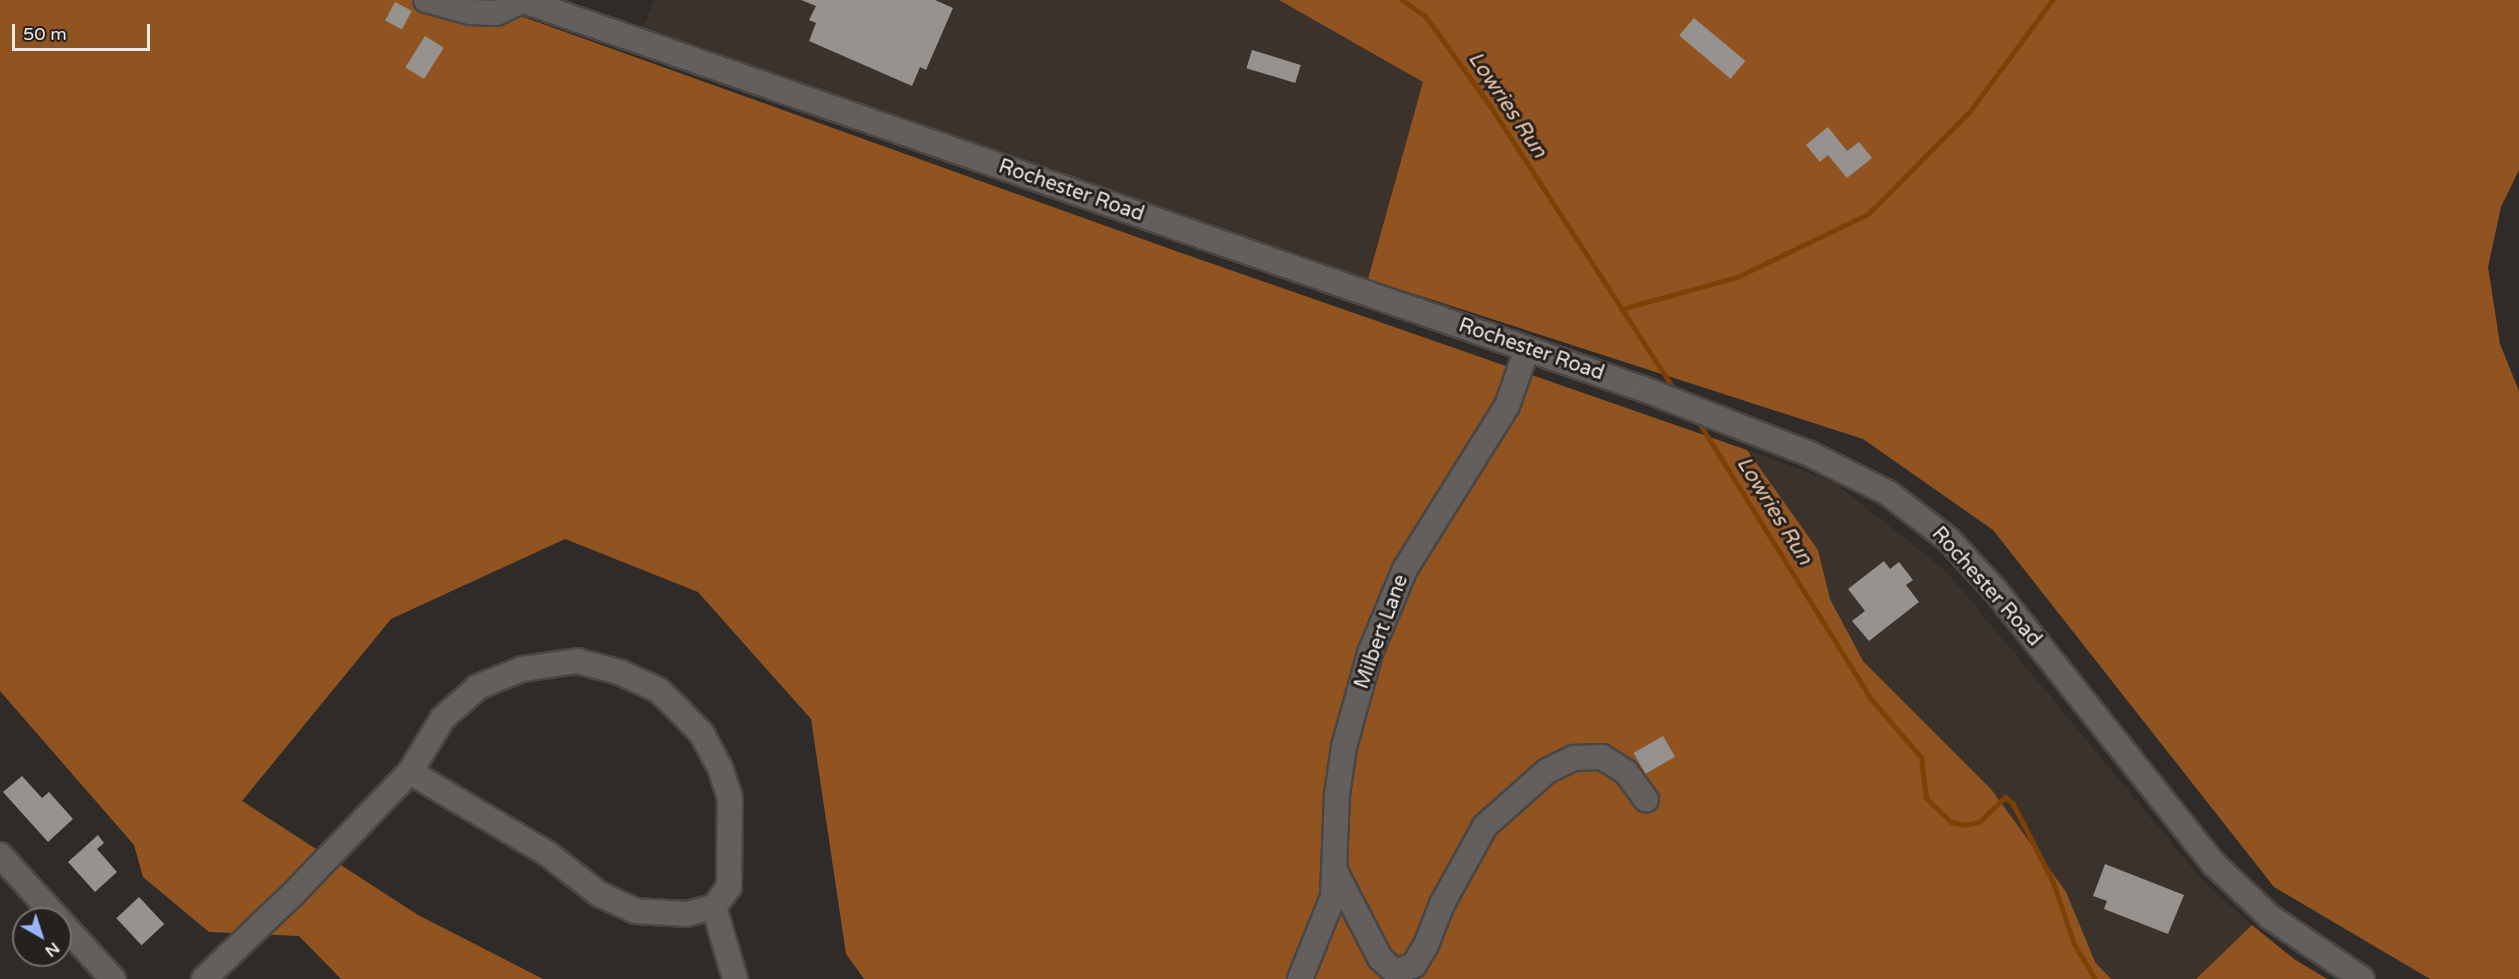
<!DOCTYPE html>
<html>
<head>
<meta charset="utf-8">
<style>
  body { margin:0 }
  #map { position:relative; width:2519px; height:979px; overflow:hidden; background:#2e2b28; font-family:"Varela Round",sans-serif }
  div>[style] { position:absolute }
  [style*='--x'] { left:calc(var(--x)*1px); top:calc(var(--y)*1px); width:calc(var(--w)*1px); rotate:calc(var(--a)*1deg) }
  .built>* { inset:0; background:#3b322c }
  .forest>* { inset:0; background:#915421 }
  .stream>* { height:5px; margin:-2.5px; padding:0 2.5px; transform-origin:2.5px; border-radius:2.5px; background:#7c4105 }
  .building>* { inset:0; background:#96928f; transform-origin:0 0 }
  .roads { filter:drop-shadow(2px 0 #494644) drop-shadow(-2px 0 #494644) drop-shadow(0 2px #494644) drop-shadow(0 -2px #494644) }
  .minor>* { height:24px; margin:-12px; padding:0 12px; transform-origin:12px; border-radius:12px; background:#635f5c }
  span { translate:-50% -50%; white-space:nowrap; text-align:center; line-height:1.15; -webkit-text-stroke:6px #24211f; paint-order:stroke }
  .street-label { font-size:20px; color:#ebe9e7 }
  .water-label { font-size:21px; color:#f3c8a9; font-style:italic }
  .north { position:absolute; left:12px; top:907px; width:60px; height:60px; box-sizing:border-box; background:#24211f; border:2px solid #74716f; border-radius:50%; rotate:141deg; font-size:16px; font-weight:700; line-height:24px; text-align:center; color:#ebe9e7 }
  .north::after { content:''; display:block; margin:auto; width:21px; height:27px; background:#99b5fd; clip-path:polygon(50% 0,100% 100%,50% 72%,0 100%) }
  .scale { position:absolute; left:12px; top:24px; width:138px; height:27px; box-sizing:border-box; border:3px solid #ebe9e7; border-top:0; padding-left:8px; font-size:18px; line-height:21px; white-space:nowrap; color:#ebe9e7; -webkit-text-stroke:4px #24211f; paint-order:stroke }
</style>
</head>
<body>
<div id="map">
  <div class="built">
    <i style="clip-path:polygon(654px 0,1279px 0,1423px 82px,1368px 279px,643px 27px)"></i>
    <i style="clip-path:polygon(1747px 450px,1834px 482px,1946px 571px,2205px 883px,2252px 925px,2204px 975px,2196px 979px,2111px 979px,2095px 962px,2082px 936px,1991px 789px,1863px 661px,1830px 599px,1818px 550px)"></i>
  </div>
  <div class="forest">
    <i style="clip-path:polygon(0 0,476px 0,1173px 250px,1747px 450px,1818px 550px,1830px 599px,1863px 661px,1991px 789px,2066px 892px,2095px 962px,2111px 979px,864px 979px,846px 954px,811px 719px,698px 592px,565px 539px,391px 619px,242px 801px,418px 915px,543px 979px,341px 979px,299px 936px,209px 932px,143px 877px,134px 845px,0 691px)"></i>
    <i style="clip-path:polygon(1279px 0,2519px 0,2519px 170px,2501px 207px,2488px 267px,2500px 344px,2519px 391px,2519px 979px,2430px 979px,2274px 887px,1993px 530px,1863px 439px,1368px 279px,1423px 82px)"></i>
    <i style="clip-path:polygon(2252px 925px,2294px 959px,2327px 979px,2196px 979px)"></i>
  </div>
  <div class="stream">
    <i style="--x:1402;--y:0;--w:29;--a:35"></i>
    <i style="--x:1426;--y:17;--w:110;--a:54.3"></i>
    <i style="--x:1490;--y:106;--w:341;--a:57"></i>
    <i style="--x:1621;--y:309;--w:120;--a:-15.4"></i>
    <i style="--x:1737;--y:277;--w:145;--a:-25.7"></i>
    <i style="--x:1868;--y:214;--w:145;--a:-45.3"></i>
    <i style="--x:1970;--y:111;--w:138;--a:-53.5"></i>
    <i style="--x:1696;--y:418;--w:330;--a:58.1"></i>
    <i style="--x:1870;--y:698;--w:78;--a:49.2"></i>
    <i style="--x:1921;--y:757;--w:41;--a:83"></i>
    <i style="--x:1926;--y:798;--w:35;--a:44"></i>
    <i style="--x:1951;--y:822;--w:13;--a:13"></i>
    <i style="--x:1964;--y:825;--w:15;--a:-11"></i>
    <i style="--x:1979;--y:822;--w:36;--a:-44"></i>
    <i style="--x:2005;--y:797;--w:11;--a:41"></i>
    <i style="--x:2013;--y:804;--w:88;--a:62.9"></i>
    <i style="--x:2053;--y:882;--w:65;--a:71.3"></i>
    <i style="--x:2074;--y:944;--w:41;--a:59"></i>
  </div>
  <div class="building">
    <i style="clip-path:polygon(801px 0,935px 0,953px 8px,926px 70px,920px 67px,912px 86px,809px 41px,816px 23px,809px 20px,816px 6px)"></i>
    <i style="left:395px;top:2px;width:19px;height:21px;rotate:28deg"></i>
    <i style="left:1694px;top:18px;width:67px;height:23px;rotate:40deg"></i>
    <i style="left:425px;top:36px;width:22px;height:37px;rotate:32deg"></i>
    <i style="left:1252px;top:50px;width:51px;height:19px;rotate:17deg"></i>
    <i style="clip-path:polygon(1828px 127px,1847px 151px,1859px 142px,1872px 158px,1847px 178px,1828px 155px,1820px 162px,1806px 145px)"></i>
    <i style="clip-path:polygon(1884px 561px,1890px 569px,1899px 562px,1913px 580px,1906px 585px,1919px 602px,1869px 641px,1852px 621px,1865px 611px,1848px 589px)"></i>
    <i style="left:1663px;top:736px;width:24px;height:34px;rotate:60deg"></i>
    <i style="clip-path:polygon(22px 776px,42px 798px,49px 792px,73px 819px,48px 842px,3px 792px)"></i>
    <i style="clip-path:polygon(98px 835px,104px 843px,97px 849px,117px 872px,95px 892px,68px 862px)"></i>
    <i style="clip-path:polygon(2105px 864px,2184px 895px,2168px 934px,2104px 909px,2107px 901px,2093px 896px)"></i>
    <i style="left:139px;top:897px;width:37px;height:31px;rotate:47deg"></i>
  </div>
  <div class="roads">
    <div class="minor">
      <i style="--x:426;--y:0;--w:46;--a:15.3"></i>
      <i style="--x:470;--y:12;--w:26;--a:2"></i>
      <i style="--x:496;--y:13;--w:29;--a:-25"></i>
      <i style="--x:521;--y:0;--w:1191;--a:19.12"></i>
      <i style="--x:1646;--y:390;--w:174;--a:21.3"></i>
      <i style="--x:1808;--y:453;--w:89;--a:26.6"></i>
      <i style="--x:1888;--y:493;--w:77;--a:37.6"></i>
      <i style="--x:1949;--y:540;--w:68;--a:47.4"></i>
      <i style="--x:1995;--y:590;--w:351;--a:51.4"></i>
      <i style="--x:2214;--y:864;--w:77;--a:43.4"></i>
      <i style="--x:2270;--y:917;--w:111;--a:34"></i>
      <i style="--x:0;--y:855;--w:86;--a:47.8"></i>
      <i style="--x:1336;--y:873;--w:96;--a:62.6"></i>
      <i style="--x:1380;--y:958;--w:21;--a:43"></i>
      <i style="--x:1395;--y:972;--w:20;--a:-20"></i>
      <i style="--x:1414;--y:965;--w:23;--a:-59"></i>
      <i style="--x:1426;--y:945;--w:44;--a:-68.7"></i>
      <i style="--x:1442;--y:904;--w:89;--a:-61.1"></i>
      <i style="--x:1485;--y:826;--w:83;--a:-41.6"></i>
      <i style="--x:1547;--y:771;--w:30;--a:-26"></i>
      <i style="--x:1574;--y:758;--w:28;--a:-2"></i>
      <i style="--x:1602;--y:757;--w:28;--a:32"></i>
      <i style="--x:1626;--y:772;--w:34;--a:54"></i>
      <i style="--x:714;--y:907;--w:75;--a:73.7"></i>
      <i style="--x:60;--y:921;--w:79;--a:47.6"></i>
      <i style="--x:204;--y:979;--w:122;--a:-43.7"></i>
      <i style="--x:292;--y:895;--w:170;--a:-46.2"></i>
      <i style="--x:410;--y:772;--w:161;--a:30.7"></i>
      <i style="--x:548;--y:854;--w:65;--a:38.1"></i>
      <i style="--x:599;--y:894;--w:40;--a:25"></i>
      <i style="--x:635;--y:911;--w:52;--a:3.3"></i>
      <i style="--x:687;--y:914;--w:28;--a:-15"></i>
      <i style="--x:714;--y:907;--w:25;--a:-53"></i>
      <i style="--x:729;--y:887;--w:89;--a:-89.4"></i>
      <i style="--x:730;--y:798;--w:29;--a:-108"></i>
      <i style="--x:721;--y:770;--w:41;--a:-117.8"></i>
      <i style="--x:702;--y:734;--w:32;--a:-134"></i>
      <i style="--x:680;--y:711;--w:30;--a:-136"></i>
      <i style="--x:658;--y:690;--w:43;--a:-155.2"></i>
      <i style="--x:619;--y:672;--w:43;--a:-165.3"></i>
      <i style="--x:577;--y:661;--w:56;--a:171.7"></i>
      <i style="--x:522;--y:669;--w:48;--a:157.8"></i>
      <i style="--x:478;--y:687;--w:47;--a:138.5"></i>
      <i style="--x:443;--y:718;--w:63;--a:121.4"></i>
      <i style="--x:1300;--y:979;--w:88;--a:-68.1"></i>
      <i style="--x:1333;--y:897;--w:102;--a:-87.8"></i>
      <i style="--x:1337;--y:795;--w:49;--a:-81.7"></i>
      <i style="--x:1344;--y:747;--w:98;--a:-74.5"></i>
      <i style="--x:1370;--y:653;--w:91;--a:-67.4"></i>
      <i style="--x:1405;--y:569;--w:192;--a:-58"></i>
      <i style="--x:1507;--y:406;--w:60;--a:-70.7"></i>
    </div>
  </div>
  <div class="street-label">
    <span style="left:1071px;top:191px;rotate:19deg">Rochester Road</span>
    <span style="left:1531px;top:350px;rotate:19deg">Rochester Road</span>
    <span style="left:1986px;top:587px;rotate:48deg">Rochester Road</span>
    <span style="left:1382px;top:632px;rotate:-70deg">Milbert Lane</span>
  </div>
  <div class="water-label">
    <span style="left:1507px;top:105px;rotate:56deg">Lowries Run</span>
    <span style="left:1774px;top:511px;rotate:58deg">Lowries Run</span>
  </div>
  <div class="north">N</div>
  <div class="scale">50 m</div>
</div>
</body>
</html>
